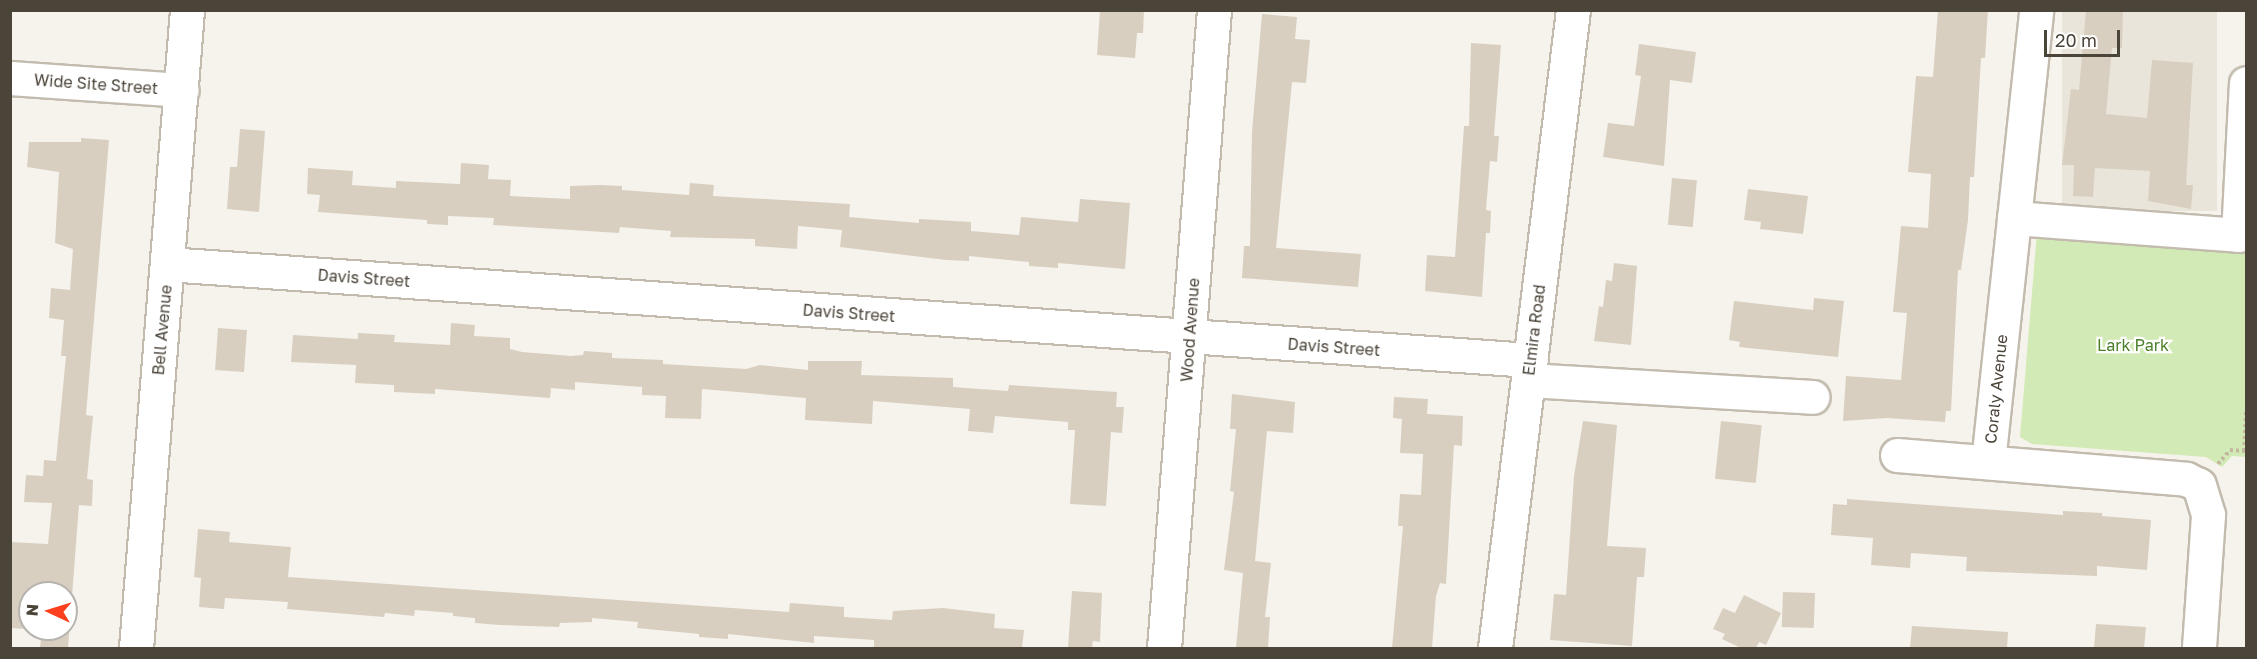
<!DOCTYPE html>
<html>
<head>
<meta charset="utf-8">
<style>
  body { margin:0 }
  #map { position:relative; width:2257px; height:659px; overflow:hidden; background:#f6f3ec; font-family:"Golos Text",sans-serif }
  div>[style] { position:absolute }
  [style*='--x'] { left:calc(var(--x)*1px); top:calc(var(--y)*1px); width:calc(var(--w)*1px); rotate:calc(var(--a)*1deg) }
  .residential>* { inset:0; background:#eae5da; transform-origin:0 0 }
  .green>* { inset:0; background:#d2eab5 }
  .building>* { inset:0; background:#d8cfc1; transform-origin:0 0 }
  .path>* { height:4px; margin-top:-2px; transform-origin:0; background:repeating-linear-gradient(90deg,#c4b79f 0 3px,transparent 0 6px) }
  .roads { filter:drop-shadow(2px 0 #c2bbae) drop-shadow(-2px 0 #c2bbae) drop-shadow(0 2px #c2bbae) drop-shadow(0 -2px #c2bbae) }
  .minor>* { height:33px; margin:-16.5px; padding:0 16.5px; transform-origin:16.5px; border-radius:16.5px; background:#fff }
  span { translate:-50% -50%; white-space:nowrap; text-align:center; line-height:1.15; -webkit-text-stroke:4.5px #fff; paint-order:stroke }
  .street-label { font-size:16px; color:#4b4439 }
  .park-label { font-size:16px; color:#4a7f2a }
  .frame { position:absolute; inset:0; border:12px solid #4b4439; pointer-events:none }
  .north { position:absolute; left:18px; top:581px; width:60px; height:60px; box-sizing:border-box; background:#fff; border:2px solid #b7b4b0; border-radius:50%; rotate:274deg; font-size:16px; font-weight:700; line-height:24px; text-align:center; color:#4b4439 }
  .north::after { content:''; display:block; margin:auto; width:21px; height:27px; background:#fc3f1d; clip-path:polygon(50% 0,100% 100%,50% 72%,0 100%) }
  .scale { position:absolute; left:2044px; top:30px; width:76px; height:27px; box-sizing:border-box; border:3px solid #4b4439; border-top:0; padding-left:8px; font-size:18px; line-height:21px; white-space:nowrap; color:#4b4439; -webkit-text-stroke:4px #fff; paint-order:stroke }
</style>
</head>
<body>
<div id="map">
  <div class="residential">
    <i style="left:2062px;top:11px;width:155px;height:200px"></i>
  </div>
  <div class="green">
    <i style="clip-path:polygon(2037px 232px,2246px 248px,2246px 457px,2232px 456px,2222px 467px,2206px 457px,2032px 444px,2020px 437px)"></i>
  </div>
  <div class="building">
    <i style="clip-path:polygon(1100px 10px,1144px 10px,1143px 33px,1137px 33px,1135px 58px,1097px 55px)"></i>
    <i style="clip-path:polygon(1938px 10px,1988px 10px,1985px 58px,1981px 58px,1974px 177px,1970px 177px,1968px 220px,1961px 270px,1958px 270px,1951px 411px,1946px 411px,1945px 422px,1887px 418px,1843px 421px,1846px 376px,1901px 380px,1907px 313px,1893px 312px,1901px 226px,1928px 228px,1931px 174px,1908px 172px,1916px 76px,1933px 77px)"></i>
    <i style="clip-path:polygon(2086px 10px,2123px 10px,2122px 48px,2112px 48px,2106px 114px,2147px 118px,2152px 60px,2193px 63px,2186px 185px,2193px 185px,2191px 209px,2148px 201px,2150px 171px,2095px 168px,2093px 197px,2073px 196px,2074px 165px,2062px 165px,2071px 89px,2079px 90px)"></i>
    <i style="clip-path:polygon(1262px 14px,1297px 17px,1295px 39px,1310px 40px,1306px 83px,1292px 82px,1276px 248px,1361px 254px,1358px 287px,1242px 278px,1244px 246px,1250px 246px,1252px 132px)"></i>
    <i style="clip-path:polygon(1471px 43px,1501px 45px,1494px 136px,1499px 136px,1497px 162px,1490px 161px,1486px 210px,1491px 211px,1490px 233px,1486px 233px,1482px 297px,1425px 291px,1427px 255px,1455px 257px,1464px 126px,1469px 126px)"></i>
    <i style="clip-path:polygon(1639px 44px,1696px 52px,1692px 83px,1670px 80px,1664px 166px,1603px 157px,1608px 123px,1634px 126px,1641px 76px,1635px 75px)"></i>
    <i style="clip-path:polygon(240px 129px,265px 131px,259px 212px,227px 209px,230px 167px,237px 167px)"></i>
    <i style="clip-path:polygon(evenodd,81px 138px,109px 140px,86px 415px,93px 416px,87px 479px,93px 480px,92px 506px,79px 505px,68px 648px,40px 648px,42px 630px,10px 628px,10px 542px,48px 544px,52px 503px,24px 502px,26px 475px,43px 476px,44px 460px,56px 461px,66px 356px,61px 356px,64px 320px,49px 318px,51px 288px,70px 290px,73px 249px,55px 243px,59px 172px,27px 167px,29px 142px,81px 142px,81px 138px,30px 593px,66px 593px,66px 629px,30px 629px,30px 593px)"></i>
    <i style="clip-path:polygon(461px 163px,489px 165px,488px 179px,511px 180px,510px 196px,570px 199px,570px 186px,600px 185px,622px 186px,622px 190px,689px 195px,690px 183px,714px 185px,713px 196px,850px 204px,849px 217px,919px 223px,919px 219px,971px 222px,971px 231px,1019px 235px,1021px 217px,1078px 222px,1080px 199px,1130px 203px,1125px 269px,1058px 263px,1058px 268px,1029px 266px,1029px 262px,969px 256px,969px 261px,946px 260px,840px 247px,842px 230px,798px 226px,797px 249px,755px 246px,755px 239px,670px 237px,671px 231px,620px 227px,619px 233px,493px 225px,494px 218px,448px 216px,448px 225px,427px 224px,427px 220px,318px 212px,320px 195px,307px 194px,308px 168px,353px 171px,352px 185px,396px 188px,396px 181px,460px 184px)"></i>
    <i style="left:1672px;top:178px;width:25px;height:47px;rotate:5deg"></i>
    <i style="clip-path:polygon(1748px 189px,1808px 196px,1803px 234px,1760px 229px,1761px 222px,1744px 220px)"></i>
    <i style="clip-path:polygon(1614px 263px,1637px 266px,1631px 345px,1594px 341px,1599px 306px,1603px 307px,1606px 280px,1612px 281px)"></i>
    <i style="clip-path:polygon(1814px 298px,1844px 301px,1838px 357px,1739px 347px,1740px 342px,1729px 340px,1734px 301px,1813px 310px)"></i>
    <i style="clip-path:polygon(451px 323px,475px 325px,474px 336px,510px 338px,510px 349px,522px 352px,571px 356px,583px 355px,584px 351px,612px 353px,612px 358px,663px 360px,663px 364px,746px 369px,760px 365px,808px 370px,808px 361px,862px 361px,861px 375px,953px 378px,953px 387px,1008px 391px,1009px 385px,1117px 392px,1116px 407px,1124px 407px,1122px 433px,1111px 432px,1106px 506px,1070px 504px,1075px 430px,1068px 430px,1068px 422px,995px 416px,993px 433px,968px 431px,970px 409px,873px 401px,872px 424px,805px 420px,806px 398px,702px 389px,701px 419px,665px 418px,666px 396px,642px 395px,642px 387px,575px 382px,575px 390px,551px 388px,550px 398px,435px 389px,435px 394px,394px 392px,394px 385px,355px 383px,356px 365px,291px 362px,293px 335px,358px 339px,358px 333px,395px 335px,394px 342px,450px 345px)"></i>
    <i style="left:218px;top:328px;width:29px;height:42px;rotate:4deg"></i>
    <i style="clip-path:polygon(1232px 394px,1295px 402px,1293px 433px,1267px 431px,1255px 561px,1271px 563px,1265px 617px,1270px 617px,1268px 648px,1236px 648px,1243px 573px,1224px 570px,1234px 492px,1230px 491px,1236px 429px,1230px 429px)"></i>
    <i style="clip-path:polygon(1394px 397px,1428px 399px,1427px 414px,1463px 416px,1462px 446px,1454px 445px,1446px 584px,1440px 583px,1436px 596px,1432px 648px,1392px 648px,1403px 526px,1398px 526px,1400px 494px,1421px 495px,1423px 454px,1400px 453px,1402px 419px,1393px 418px)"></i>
    <i style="clip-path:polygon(1583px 421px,1617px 425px,1607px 546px,1646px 548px,1644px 577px,1637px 577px,1632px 646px,1550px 640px,1554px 594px,1566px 595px,1574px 476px)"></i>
    <i style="left:1721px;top:421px;width:41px;height:58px;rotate:6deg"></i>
    <i style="clip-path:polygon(1847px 499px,2063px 515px,2063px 511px,2102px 513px,2102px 516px,2151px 520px,2147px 570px,2097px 566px,2097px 576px,1966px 571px,1967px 557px,1911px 553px,1910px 568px,1871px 565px,1873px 538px,1831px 535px,1833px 504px,1847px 505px)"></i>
    <i style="clip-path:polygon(198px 529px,230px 532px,229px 542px,291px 547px,288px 577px,789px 612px,790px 603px,844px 607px,844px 617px,892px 620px,893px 611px,943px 608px,995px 614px,994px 628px,1024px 630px,1022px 648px,874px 648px,874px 640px,814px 636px,814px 643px,728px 634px,728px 639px,699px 637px,699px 634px,637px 628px,638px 622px,592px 618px,592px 622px,560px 623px,559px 627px,499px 625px,475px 623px,475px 618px,453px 616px,453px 613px,415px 610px,414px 616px,385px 613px,384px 617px,287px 609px,288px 602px,225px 598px,224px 609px,199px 607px,201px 578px,194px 577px)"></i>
    <i style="clip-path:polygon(1072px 591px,1102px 593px,1100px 642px,1093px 641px,1092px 648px,1068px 648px)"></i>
    <i style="left:1783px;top:592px;width:32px;height:35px;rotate:2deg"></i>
    <i style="clip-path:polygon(1744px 595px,1781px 613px,1766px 645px,1759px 642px,1756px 648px,1741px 648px,1722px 639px,1725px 634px,1713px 629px,1723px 608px,1735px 613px)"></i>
    <i style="clip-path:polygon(2096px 624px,2146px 627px,2144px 648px,2094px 648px)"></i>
    <i style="clip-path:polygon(1912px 626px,2008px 632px,2007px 648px,1910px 648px)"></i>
  </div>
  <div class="path">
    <i style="--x:2244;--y:451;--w:39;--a:-87"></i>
    <i style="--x:2218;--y:464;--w:18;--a:-49"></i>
    <i style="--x:2230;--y:450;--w:16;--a:4"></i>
  </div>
  <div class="roads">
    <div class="minor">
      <i style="--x:10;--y:78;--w:172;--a:4"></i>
      <i style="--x:2014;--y:218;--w:225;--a:4.3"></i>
      <i style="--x:2238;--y:235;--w:152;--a:-87"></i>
      <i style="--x:167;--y:264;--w:1367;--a:4.03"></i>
      <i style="--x:1528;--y:380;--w:285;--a:3.4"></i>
      <i style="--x:1897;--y:455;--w:290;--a:4.7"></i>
      <i style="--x:2186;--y:479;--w:14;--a:25"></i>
      <i style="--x:2199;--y:485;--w:31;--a:73"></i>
      <i style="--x:2208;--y:515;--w:133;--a:93.9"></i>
      <i style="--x:1988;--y:462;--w:455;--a:-83.9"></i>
      <i style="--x:136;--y:648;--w:640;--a:-85.43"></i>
      <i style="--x:1164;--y:648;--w:640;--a:-85.52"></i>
      <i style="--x:1495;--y:648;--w:643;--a:-83.03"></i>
    </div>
  </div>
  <div class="street-label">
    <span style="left:96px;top:84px;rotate:4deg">Wide Site Street</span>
    <span style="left:364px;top:278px;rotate:4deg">Davis Street</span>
    <span style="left:849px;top:313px;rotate:4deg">Davis Street</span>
    <span style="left:162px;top:330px;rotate:-85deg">Bell Avenue</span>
    <span style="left:1190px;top:330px;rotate:-86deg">Wood Avenue</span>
    <span style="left:1534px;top:330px;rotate:-83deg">Elmira Road</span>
    <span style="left:1334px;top:347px;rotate:4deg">Davis Street</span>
    <span style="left:1996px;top:389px;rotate:-84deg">Coraly Avenue</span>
  </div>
  <div class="park-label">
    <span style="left:2133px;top:345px">Lark Park</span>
  </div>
  <div class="frame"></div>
  <div class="north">N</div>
  <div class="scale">20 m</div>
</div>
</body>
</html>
